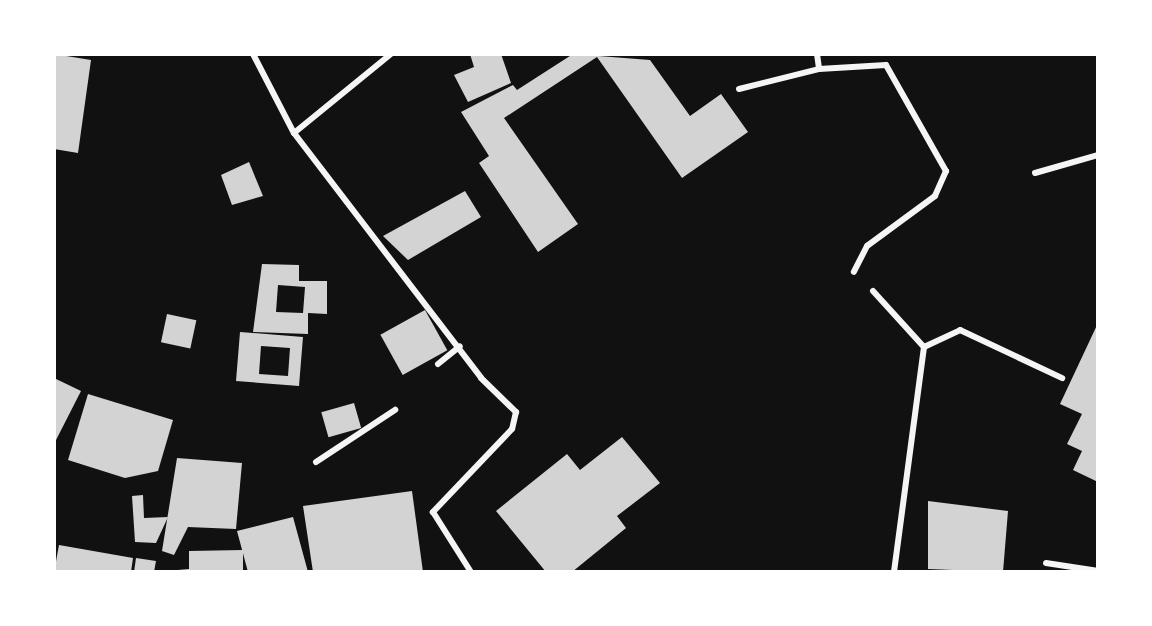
<!DOCTYPE html>
<html>
<head>
<meta charset="utf-8">
<style>
  body { margin:0 }
  #map { position:relative; width:1152px; height:626px; overflow:hidden; background:#111; font-family:Overpass,sans-serif }
  div>[style] { position:absolute }
  [style*='--x'] { left:calc(var(--x)*1px); top:calc(var(--y)*1px); width:calc(var(--w)*1px); rotate:calc(var(--a)*1deg) }
  .building>* { inset:0; background:#d3d3d3; transform-origin:0 0 }
  .service>* { height:6px; margin:-3px; padding:0 3px; transform-origin:3px; border-radius:3px; background:#f5f5f5 }
  span { translate:-50% -50%; white-space:nowrap; text-align:center; line-height:1.15; -webkit-text-stroke:6px #fff; paint-order:stroke }
  .frame { position:absolute; inset:0; border:56px solid #fff; pointer-events:none }
</style>
</head>
<body>
<div id="map">
  <div class="building">
    <i style="clip-path:polygon(54px 54px,91px 60px,78px 153px,54px 149px)"></i>
    <i style="clip-path:polygon(470px 54px,501px 54px,511px 83px,468px 102px,454px 75px,474px 67px)"></i>
    <i style="clip-path:polygon(573px 54px,650px 60px,690px 116px,721px 94px,748px 132px,682px 178px,597px 57px,504px 118px,578px 224px,538px 252px,479px 163px,489px 156px,461px 112px,513px 85px,517px 90px)"></i>
    <i style="clip-path:polygon(249px 162px,263px 196px,232px 205px,221px 175px)"></i>
    <i style="clip-path:polygon(465px 191px,481px 217px,408px 260px,383px 236px)"></i>
    <i style="clip-path:polygon(evenodd,262px 264px,299px 265px,299px 281px,327px 281px,327px 314px,308px 313px,308px 334px,253px 332px,262px 264px,278px 285px,305px 287px,303px 313px,276px 312px,278px 285px)"></i>
    <i style="left:425px;top:310px;width:46px;height:51px;rotate:61deg"></i>
    <i style="left:167px;top:314px;width:30px;height:29px;rotate:12deg"></i>
    <i style="clip-path:polygon(1098px 323px,1098px 482px,1073px 470px,1082px 451px,1067px 444px,1082px 414px,1060px 404px)"></i>
    <i style="clip-path:polygon(evenodd,240px 332px,303px 337px,299px 386px,236px 381px,240px 332px,261px 346px,290px 348px,288px 376px,259px 374px,261px 346px)"></i>
    <i style="clip-path:polygon(54px 378px,81px 391px,54px 444px)"></i>
    <i style="clip-path:polygon(88px 394px,173px 420px,158px 471px,125px 478px,68px 460px)"></i>
    <i style="left:354px;top:403px;width:26px;height:34px;rotate:74deg"></i>
    <i style="clip-path:polygon(622px 437px,660px 483px,617px 516px,626px 528px,572px 572px,546px 572px,496px 511px,567px 454px,580px 470px)"></i>
    <i style="clip-path:polygon(177px 458px,242px 463px,236px 529px,188px 527px,174px 555px,162px 551px)"></i>
    <i style="clip-path:polygon(412px 491px,423px 572px,313px 572px,303px 506px)"></i>
    <i style="clip-path:polygon(143px 495px,144px 518px,168px 517px,156px 543px,135px 542px,132px 496px)"></i>
    <i style="clip-path:polygon(928px 501px,1008px 511px,1003px 572px,928px 569px)"></i>
    <i style="clip-path:polygon(293px 517px,308px 572px,248px 572px,237px 531px)"></i>
    <i style="clip-path:polygon(59px 545px,133px 558px,131px 572px,54px 572px)"></i>
    <i style="clip-path:polygon(243px 550px,243px 572px,155px 572px,189px 569px,189px 551px)"></i>
    <i style="clip-path:polygon(136px 558px,156px 561px,154px 572px,134px 572px)"></i>
  </div>
  <div class="service">
    <i style="--x:253;--y:54;--w:89;--a:62.6"></i>
    <i style="--x:294;--y:133;--w:308;--a:52.6"></i>
    <i style="--x:481;--y:378;--w:49;--a:44.2"></i>
    <i style="--x:516;--y:412;--w:17;--a:103"></i>
    <i style="--x:512;--y:429;--w:115;--a:133.6"></i>
    <i style="--x:433;--y:512;--w:71;--a:57.7"></i>
    <i style="--x:817;--y:54;--w:15;--a:82"></i>
    <i style="--x:819;--y:69;--w:67;--a:-3.4"></i>
    <i style="--x:886;--y:65;--w:122;--a:60.5"></i>
    <i style="--x:946;--y:171;--w:27;--a:114"></i>
    <i style="--x:935;--y:196;--w:84;--a:143.7"></i>
    <i style="--x:867;--y:246;--w:29;--a:117"></i>
    <i style="--x:739;--y:89;--w:82;--a:-14"></i>
    <i style="--x:294;--y:133;--w:125;--a:-39.2"></i>
    <i style="--x:1035;--y:173;--w:66;--a:-15.9"></i>
    <i style="--x:873;--y:291;--w:76;--a:47.7"></i>
    <i style="--x:924;--y:347;--w:227;--a:97.6"></i>
    <i style="--x:924;--y:347;--w:40;--a:-25"></i>
    <i style="--x:960;--y:330;--w:113;--a:25.2"></i>
    <i style="--x:438;--y:364;--w:28;--a:-39"></i>
    <i style="--x:316;--y:462;--w:95;--a:-33.4"></i>
    <i style="--x:1046;--y:563;--w:53;--a:8.7"></i>
  </div>
  <div class="frame"></div>
</div>
</body>
</html>
